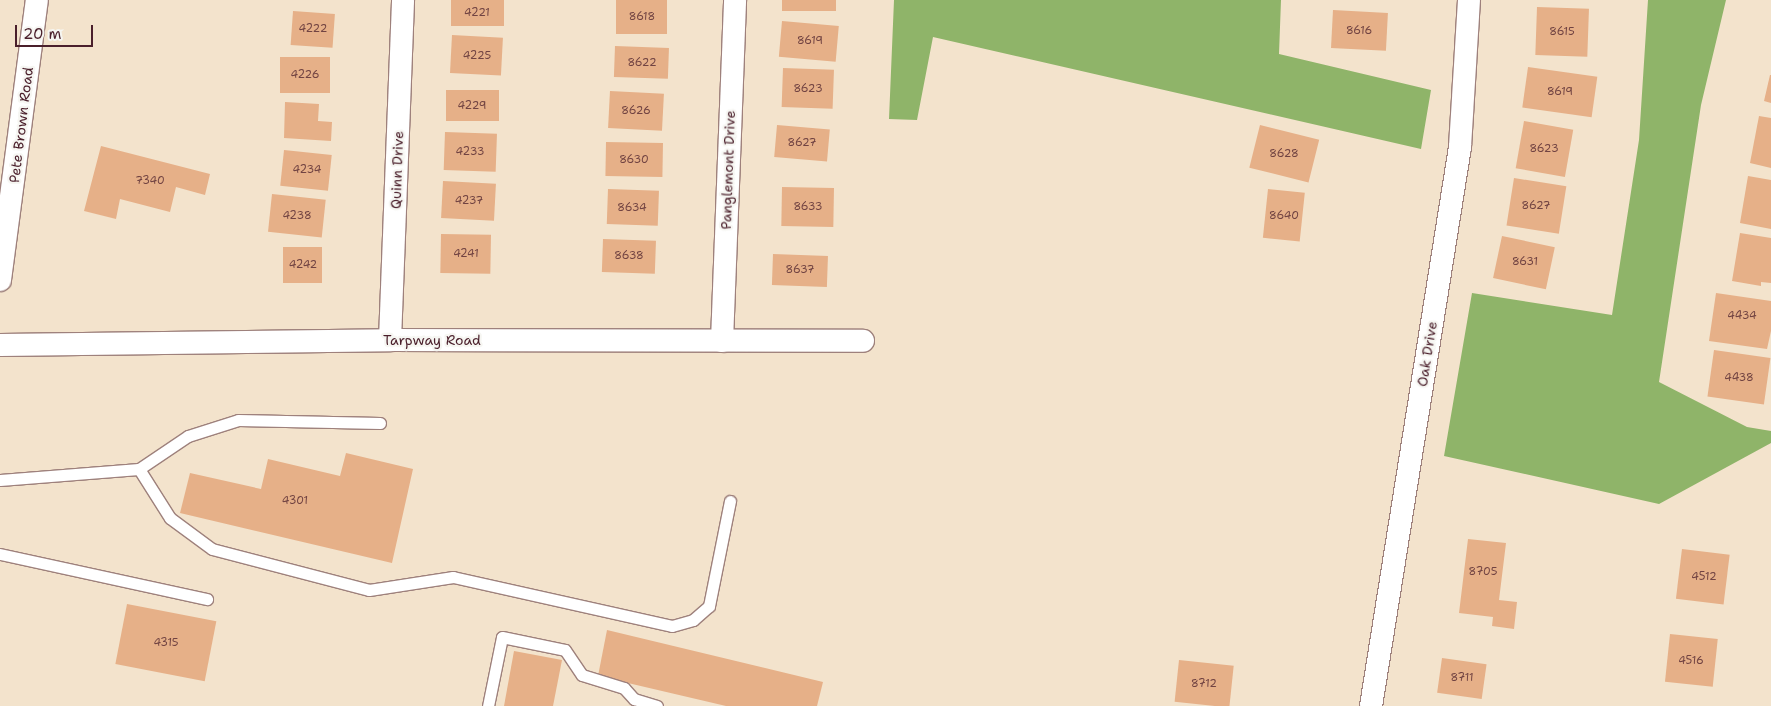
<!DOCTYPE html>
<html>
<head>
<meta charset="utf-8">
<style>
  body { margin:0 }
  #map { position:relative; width:1771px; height:706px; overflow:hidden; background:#f3e3cc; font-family:"Shantell Sans",sans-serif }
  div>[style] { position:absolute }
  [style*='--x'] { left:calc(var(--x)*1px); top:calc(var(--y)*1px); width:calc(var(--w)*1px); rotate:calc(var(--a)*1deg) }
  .forest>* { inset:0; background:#8fb469 }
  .building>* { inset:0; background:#e6b088; transform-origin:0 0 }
  .roads { filter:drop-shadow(1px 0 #9e817c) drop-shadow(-1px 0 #9e817c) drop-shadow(0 1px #9e817c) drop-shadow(0 -1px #9e817c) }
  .lane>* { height:11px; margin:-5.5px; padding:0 5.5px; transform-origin:5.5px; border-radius:5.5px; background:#fff }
  .street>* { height:22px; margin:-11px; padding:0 11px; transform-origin:11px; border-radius:11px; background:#fff }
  span { translate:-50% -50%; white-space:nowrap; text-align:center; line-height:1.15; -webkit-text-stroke:4.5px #f6f6f2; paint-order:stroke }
  .number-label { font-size:11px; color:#714342 }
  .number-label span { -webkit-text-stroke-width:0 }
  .street-label { font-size:14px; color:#4a1f2b }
  .scale { position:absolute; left:15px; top:25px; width:78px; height:22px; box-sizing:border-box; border:2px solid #4a1f2b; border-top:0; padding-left:6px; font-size:15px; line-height:18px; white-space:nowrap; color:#4a1f2b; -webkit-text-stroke:4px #f6f6f2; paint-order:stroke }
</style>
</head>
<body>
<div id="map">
  <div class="forest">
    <i style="clip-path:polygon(894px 0,1281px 0,1279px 54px,1431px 90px,1421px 149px,933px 37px,917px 120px,889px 119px)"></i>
    <i style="clip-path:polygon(1648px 0,1726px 0,1701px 105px,1659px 382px,1747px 427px,1771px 431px,1771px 443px,1659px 504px,1444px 456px,1472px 293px,1612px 315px,1639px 140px)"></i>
  </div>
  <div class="building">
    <i style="left:451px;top:0;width:53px;height:26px"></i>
    <i style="left:616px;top:0;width:51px;height:34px"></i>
    <i style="left:782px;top:0;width:54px;height:11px"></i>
    <i style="left:1537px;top:7px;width:52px;height:48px;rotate:2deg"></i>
    <i style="left:1333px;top:10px;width:55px;height:38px;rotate:3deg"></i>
    <i style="left:293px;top:11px;width:42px;height:34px;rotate:4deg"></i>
    <i style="left:782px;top:21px;width:57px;height:36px;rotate:5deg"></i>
    <i style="left:452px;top:35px;width:51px;height:38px;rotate:3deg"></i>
    <i style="left:615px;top:46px;width:54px;height:31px;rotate:2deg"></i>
    <i style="left:280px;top:57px;width:50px;height:36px"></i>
    <i style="left:1528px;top:67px;width:70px;height:41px;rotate:8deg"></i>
    <i style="left:783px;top:68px;width:51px;height:39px;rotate:2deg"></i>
    <i style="clip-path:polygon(1770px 75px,1771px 75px,1771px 103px,1764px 101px)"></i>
    <i style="left:446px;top:90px;width:53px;height:31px"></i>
    <i style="left:610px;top:91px;width:54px;height:37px;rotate:3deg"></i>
    <i style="clip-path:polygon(285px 102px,319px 104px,318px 121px,332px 122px,331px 141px,284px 138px)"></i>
    <i style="clip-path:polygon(1759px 116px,1771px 118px,1771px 168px,1750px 163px)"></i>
    <i style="left:1524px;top:121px;width:50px;height:48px;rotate:10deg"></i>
    <i style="left:777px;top:125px;width:53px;height:32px;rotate:5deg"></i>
    <i style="left:1260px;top:125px;width:61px;height:44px;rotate:14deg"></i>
    <i style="left:445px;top:132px;width:52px;height:38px;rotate:2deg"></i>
    <i style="left:606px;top:142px;width:57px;height:34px;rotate:1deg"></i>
    <i style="clip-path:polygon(101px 146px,210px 174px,205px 195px,176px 187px,170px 212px,120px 199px,116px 219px,84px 211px)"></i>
    <i style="left:284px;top:150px;width:48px;height:36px;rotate:6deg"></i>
    <i style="clip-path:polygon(1748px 176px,1771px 180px,1771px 229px,1740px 223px)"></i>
    <i style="left:1514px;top:178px;width:53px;height:48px;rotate:9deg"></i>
    <i style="left:443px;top:181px;width:53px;height:37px;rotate:3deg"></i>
    <i style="left:782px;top:187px;width:52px;height:39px;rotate:1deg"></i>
    <i style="left:608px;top:189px;width:51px;height:35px;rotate:2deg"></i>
    <i style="left:1268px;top:189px;width:37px;height:49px;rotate:6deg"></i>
    <i style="left:272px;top:194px;width:54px;height:38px;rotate:6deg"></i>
    <i style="clip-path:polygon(1740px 233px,1771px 238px,1771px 283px,1761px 282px,1761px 286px,1732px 281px)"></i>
    <i style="left:441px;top:234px;width:50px;height:39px;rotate:1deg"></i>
    <i style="left:1502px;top:236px;width:54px;height:43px;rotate:12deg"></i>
    <i style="left:603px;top:239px;width:53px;height:33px;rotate:2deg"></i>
    <i style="left:283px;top:247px;width:39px;height:36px"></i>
    <i style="left:773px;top:254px;width:55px;height:31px;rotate:2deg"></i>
    <i style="clip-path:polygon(1716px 293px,1771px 301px,1771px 331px,1767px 349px,1709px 341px)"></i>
    <i style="left:1714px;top:350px;width:57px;height:47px;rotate:8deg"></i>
    <i style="clip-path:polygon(346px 453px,413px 469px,392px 563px,180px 513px,190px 473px,261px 489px,268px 459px,340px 476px)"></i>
    <i style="clip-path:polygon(1468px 539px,1506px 543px,1499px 600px,1517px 602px,1514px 629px,1492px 626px,1493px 617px,1459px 613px)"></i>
    <i style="left:1682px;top:549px;width:48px;height:50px;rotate:7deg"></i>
    <i style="left:127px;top:604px;width:91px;height:61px;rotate:11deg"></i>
    <i style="clip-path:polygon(607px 630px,823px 682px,817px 706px,726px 706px,598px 676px)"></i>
    <i style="left:1670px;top:634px;width:48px;height:48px;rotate:6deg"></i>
    <i style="clip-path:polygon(514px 651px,562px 660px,553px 706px,504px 706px)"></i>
    <i style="left:1442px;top:658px;width:45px;height:35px;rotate:8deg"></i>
    <i style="left:1179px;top:660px;width:55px;height:42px;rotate:6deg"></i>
  </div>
  <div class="roads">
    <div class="lane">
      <i style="--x:139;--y:469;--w:59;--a:-34"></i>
      <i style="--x:188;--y:436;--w:52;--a:-17.7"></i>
      <i style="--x:238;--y:420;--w:142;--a:1.2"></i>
      <i style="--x:0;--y:480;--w:139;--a:-4.5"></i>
      <i style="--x:139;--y:469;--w:58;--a:57.7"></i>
      <i style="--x:170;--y:518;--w:52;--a:36.4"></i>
      <i style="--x:212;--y:549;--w:162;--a:14.6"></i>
      <i style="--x:369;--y:590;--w:85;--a:-8.8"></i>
      <i style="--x:453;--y:577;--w:224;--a:12.6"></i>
      <i style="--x:672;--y:626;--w:22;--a:-16"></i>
      <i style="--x:693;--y:620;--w:21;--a:-41"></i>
      <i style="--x:709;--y:606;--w:107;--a:-78.7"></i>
      <i style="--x:0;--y:554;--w:212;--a:12.3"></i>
      <i style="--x:488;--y:706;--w:70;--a:-78.5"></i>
      <i style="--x:502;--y:637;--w:64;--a:11.7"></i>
      <i style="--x:565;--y:650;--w:30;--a:56"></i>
      <i style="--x:582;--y:675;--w:44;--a:17.2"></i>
      <i style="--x:624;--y:688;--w:15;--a:48"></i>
      <i style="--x:634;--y:699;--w:24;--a:17"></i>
    </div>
    <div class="street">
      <i style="--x:0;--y:280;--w:282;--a:-82.5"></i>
      <i style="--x:390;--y:340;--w:340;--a:-87.8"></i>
      <i style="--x:722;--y:341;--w:341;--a:-87.8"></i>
      <i style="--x:0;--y:345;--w:390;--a:-0.7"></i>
      <i style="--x:390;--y:340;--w:473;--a:0.1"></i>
      <i style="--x:1371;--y:706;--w:566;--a:-80.95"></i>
      <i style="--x:1460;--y:147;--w:147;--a:-86.5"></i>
    </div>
  </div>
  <div class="number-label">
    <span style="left:477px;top:13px">4221</span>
    <span style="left:642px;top:17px">8618</span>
    <span style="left:313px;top:29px">4222</span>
    <span style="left:1359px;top:31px">8616</span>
    <span style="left:1562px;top:32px">8615</span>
    <span style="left:810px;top:41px">8619</span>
    <span style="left:477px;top:56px">4225</span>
    <span style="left:642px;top:63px">8622</span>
    <span style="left:305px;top:75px">4226</span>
    <span style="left:808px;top:89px">8623</span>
    <span style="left:1560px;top:92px">8619</span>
    <span style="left:472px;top:106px">4229</span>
    <span style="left:636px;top:111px">8626</span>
    <span style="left:802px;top:143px">8627</span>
    <span style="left:1544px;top:149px">8623</span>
    <span style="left:470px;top:152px">4233</span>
    <span style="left:1284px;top:154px">8628</span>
    <span style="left:634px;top:160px">8630</span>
    <span style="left:307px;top:170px">4234</span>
    <span style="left:150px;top:181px">7340</span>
    <span style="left:469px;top:201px">4237</span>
    <span style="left:1536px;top:206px">8627</span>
    <span style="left:808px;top:207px">8633</span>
    <span style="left:632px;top:208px">8634</span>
    <span style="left:297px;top:216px">4238</span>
    <span style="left:1284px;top:216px">8640</span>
    <span style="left:466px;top:254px">4241</span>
    <span style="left:629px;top:256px">8638</span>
    <span style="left:1525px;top:262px">8631</span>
    <span style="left:303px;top:265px">4242</span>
    <span style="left:800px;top:270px">8637</span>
    <span style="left:1742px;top:316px">4434</span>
    <span style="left:1739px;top:378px">4438</span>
    <span style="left:295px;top:501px">4301</span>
    <span style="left:1483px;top:572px">8705</span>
    <span style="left:1704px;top:577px">4512</span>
    <span style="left:166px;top:643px">4315</span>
    <span style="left:1691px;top:661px">4516</span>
    <span style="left:1462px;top:678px">8711</span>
    <span style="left:1204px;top:684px">8712</span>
  </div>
  <div class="street-label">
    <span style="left:21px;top:125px;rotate:-83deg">Pete Brown Road</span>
    <span style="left:397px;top:170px;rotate:-88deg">Quinn Drive</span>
    <span style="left:728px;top:170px;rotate:-88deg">Panglemont Drive</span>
    <span style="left:432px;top:340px">Tarpway Road</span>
    <span style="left:1427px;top:354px;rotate:-81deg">Oak Drive</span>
  </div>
  <div class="scale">20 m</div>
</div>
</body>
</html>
